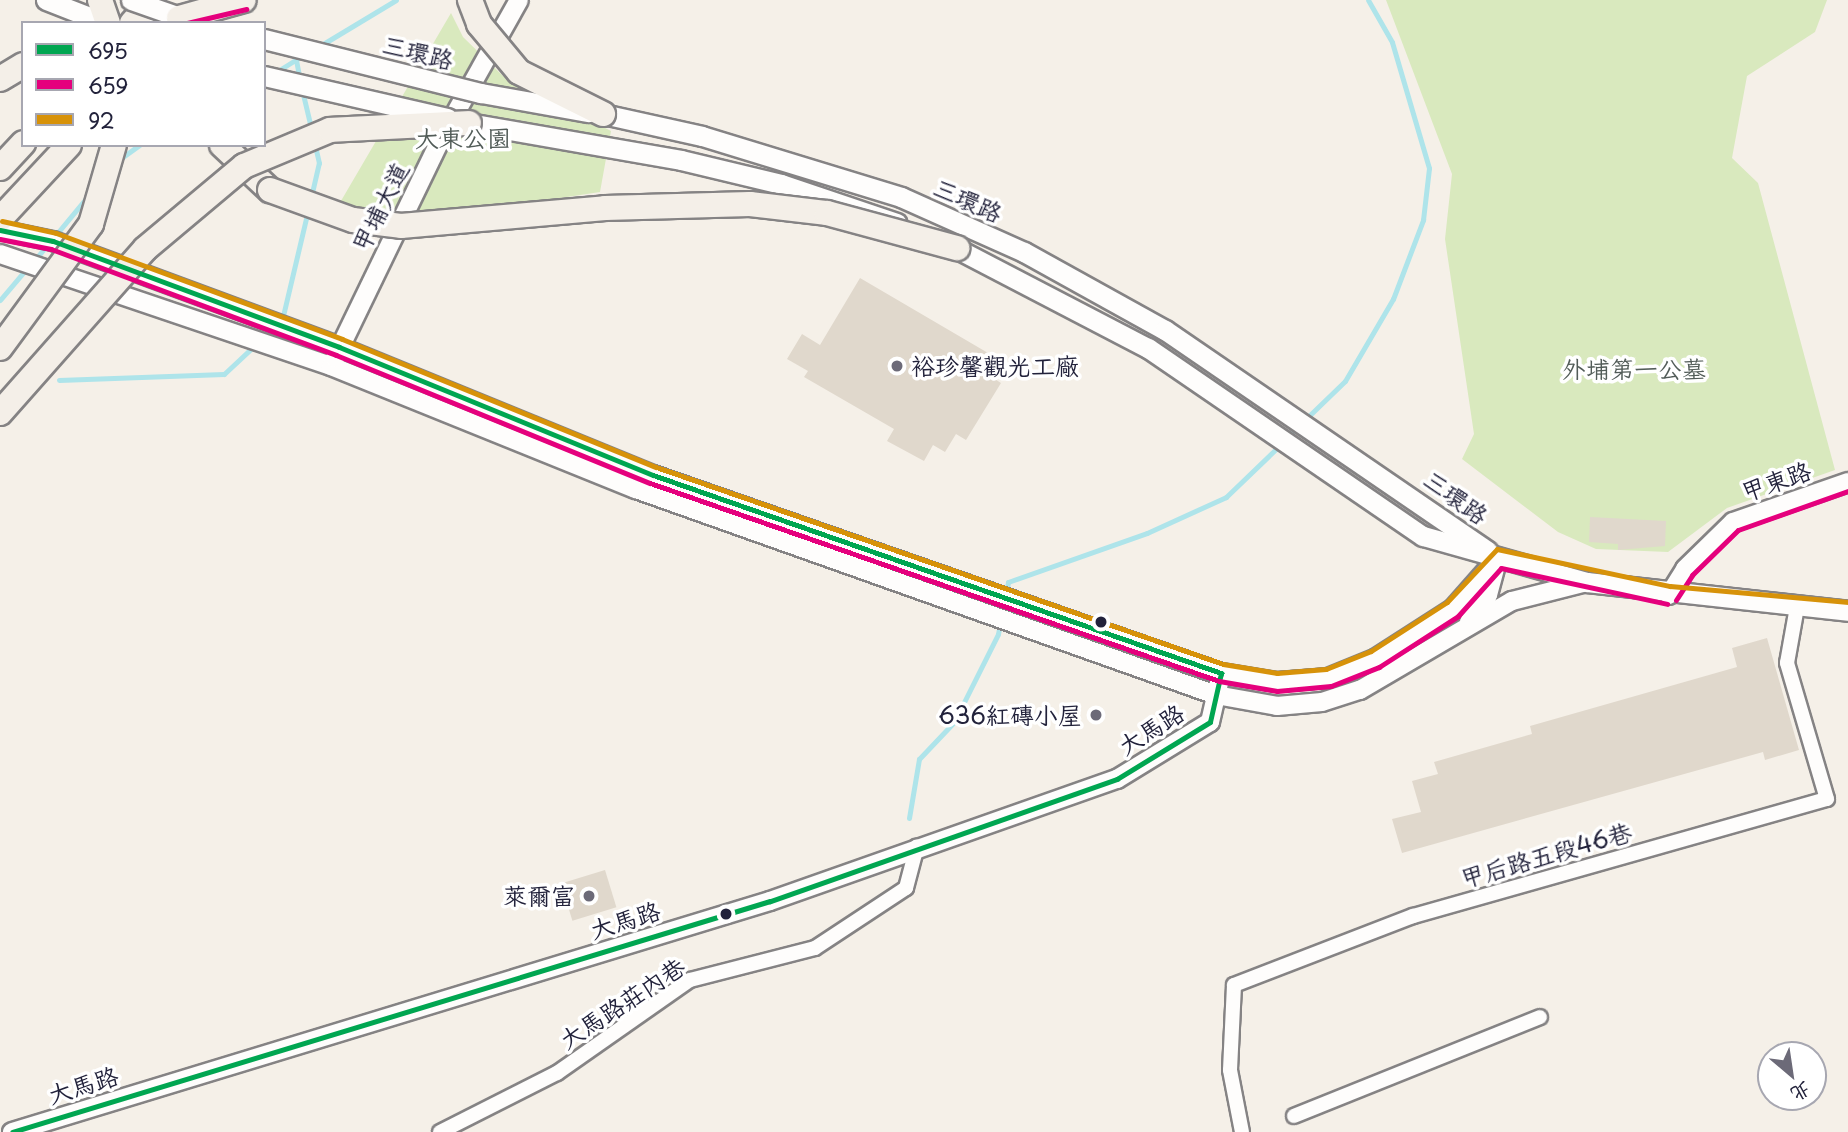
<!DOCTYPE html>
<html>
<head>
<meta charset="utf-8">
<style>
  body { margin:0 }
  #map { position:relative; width:1848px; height:1132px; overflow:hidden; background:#f5f0e8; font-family:"Playpen Sans","LXGW WenKai TC",sans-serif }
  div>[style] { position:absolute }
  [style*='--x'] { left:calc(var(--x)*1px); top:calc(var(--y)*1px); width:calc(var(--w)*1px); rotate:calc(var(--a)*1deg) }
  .green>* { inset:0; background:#d9e9be }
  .stream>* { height:5px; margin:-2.5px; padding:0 2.5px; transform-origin:2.5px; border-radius:2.5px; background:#aee4ea }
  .building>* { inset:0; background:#e0d8cc; transform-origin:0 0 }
  .roads { filter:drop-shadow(2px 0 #858384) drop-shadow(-2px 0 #858384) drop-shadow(0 2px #858384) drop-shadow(0 -2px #858384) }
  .minor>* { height:14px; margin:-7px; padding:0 7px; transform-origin:7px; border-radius:7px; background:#fefdfc }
  .tertiary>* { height:18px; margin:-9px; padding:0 9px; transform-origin:9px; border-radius:9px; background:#fefdfc }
  .secondary>* { height:19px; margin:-9.5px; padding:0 9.5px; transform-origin:9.5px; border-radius:9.5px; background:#fefdfc }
  .motorway>* { height:24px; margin:-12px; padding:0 12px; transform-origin:12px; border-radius:12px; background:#f4efe8 }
  .bridges { filter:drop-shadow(2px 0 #858384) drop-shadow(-2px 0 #858384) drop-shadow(0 2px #858384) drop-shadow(0 -2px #858384) }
  .secondary-bridge>* { height:19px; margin:-9.5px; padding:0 9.5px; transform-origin:9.5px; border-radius:9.5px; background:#fefdfc }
  .motorway-bridge>* { height:24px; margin:-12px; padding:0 12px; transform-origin:12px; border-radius:12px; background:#f4efe8 }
  .bus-1>* { height:5px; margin:-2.5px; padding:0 2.5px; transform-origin:2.5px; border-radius:2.5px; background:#00a651 }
  .bus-2>* { height:5px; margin:-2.5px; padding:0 2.5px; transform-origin:2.5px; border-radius:2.5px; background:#e5007d }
  .bus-3>* { height:5px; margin:-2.5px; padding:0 2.5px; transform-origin:2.5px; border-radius:2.5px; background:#d79209 }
  .dots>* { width:19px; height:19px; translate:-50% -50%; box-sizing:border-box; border:4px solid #fff; border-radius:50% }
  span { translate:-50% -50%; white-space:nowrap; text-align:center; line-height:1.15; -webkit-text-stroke:7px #fff; paint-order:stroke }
  .street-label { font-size:24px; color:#22223b }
  .park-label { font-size:24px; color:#525c58 }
  .poi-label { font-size:24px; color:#22223b }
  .left { translate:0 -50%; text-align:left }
  .right { translate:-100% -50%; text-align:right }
  .legend { position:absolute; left:21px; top:21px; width:245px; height:126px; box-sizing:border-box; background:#fff; border:2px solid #a7a7b1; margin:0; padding:9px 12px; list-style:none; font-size:21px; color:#22223b }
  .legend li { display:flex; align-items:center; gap:14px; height:35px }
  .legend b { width:35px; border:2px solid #a7a7b1 }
  .north { position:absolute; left:1757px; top:1041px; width:70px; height:70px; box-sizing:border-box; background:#fff; border:2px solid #a7a7b1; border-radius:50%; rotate:151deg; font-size:19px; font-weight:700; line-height:28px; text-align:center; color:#22223b }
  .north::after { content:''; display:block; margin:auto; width:24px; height:32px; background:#6c6a78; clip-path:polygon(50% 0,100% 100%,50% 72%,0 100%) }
</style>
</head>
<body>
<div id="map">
  <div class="green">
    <i style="clip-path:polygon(1386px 0,1827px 0,1815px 32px,1747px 76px,1732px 158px,1758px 183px,1835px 470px,1727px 508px,1668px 552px,1596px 549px,1558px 532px,1462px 459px,1474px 434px,1445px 239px,1452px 174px)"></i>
    <i style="clip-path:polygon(451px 13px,463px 37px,503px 76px,611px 131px,600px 192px,455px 214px,338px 206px)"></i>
  </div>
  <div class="stream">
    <i style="--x:318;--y:47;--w:91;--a:-31.1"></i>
    <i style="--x:296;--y:60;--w:21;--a:79"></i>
    <i style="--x:276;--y:72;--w:25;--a:-32"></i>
    <i style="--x:302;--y:90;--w:43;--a:76.6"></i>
    <i style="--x:120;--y:159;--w:24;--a:-36"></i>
    <i style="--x:311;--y:197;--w:35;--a:-77"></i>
    <i style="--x:319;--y:163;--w:18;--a:-103"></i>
    <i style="--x:54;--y:237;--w:53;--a:-50.3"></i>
    <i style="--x:34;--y:261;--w:22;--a:-51"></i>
    <i style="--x:0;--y:300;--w:42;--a:-49.8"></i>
    <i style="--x:262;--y:339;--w:28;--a:-44"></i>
    <i style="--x:282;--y:320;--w:113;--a:-76.7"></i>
    <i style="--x:59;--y:380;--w:165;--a:-2.1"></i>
    <i style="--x:224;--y:374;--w:42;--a:-43.1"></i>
    <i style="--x:1286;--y:438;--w:82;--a:-44"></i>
    <i style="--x:1345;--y:381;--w:95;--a:-59.7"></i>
    <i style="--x:1393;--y:299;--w:85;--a:-69.2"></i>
    <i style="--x:1423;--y:220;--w:52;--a:-83.4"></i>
    <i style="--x:1429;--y:168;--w:131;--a:-106.4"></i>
    <i style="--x:1392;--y:42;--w:48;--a:-119.7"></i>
    <i style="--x:909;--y:818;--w:60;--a:-80.4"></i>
    <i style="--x:919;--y:759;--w:51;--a:-46.6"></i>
    <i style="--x:954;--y:722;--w:98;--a:-63.4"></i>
    <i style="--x:998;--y:634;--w:53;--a:-79.1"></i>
    <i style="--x:1008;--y:582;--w:147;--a:-19.4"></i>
    <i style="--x:1147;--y:533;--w:87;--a:-24.5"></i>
    <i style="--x:1226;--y:497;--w:75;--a:-43.9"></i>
  </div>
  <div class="building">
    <i style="clip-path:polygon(860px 278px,1000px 360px,990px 376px,1001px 383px,966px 440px,956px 434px,945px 452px,933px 445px,924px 461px,887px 441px,894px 429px,804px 377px,808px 371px,787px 359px,802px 334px,820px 345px)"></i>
    <i style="clip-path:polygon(1590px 517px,1666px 521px,1665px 546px,1618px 550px,1618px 544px,1589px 542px)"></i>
    <i style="clip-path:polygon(1767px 638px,1799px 750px,1765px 760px,1763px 752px,1402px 853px,1392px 819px,1421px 812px,1412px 781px,1438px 774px,1434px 762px,1532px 734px,1530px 726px,1737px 667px,1732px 648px)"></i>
    <i style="left:605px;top:870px;width:39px;height:46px;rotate:73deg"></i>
  </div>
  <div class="roads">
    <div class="minor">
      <i style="--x:1294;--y:1116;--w:265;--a:-21.9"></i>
      <i style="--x:440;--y:1132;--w:131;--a:-26.8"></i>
      <i style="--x:557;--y:1073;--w:162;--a:-35"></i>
      <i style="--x:690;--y:980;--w:129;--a:-14.4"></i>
      <i style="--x:815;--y:948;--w:109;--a:-33.4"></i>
      <i style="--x:906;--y:888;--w:43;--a:-75.3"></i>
      <i style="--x:1242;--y:1132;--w:63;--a:-101"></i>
      <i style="--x:1230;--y:1070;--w:85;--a:-87.3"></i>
      <i style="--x:1234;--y:985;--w:192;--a:-21.1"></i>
      <i style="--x:1413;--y:916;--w:430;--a:-15.8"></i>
      <i style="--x:1827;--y:799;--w:142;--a:-106.4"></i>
      <i style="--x:1787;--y:663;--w:57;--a:-79.9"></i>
    </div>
    <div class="tertiary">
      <i style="--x:0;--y:230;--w:54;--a:11.7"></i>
      <i style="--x:53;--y:241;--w:305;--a:20.3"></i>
      <i style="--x:339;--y:347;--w:339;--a:22.2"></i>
      <i style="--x:653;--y:475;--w:602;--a:19.22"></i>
      <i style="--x:1221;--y:673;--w:57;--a:9.1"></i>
      <i style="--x:1277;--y:682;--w:51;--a:-4.5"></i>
      <i style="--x:1328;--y:678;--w:51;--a:-22"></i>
      <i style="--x:1375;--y:659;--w:93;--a:-32.7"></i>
      <i style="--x:1453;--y:609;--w:68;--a:-48.6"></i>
      <i style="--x:0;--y:254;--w:349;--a:18.7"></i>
      <i style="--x:331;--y:366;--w:329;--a:22"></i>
      <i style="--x:636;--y:489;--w:615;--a:19.55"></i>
      <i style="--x:1216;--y:695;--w:62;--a:10.2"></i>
      <i style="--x:1277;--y:706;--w:45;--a:-5.1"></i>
      <i style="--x:1322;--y:702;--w:40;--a:-18"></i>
      <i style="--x:1360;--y:690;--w:176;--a:-30.4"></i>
      <i style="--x:1512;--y:601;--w:77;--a:-14.2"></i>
      <i style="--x:335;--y:358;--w:243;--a:-64.2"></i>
      <i style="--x:441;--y:139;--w:159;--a:-60.7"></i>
      <i style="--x:1669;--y:595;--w:31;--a:-58"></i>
      <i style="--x:1685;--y:569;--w:67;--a:-44.4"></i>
      <i style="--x:1733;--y:522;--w:122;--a:-19.2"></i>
      <i style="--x:1469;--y:622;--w:33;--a:-55"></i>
      <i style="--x:1488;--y:595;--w:30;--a:-75"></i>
      <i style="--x:12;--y:1132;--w:792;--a:-16.95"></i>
      <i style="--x:770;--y:901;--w:368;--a:-19.4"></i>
      <i style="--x:1117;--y:779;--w:109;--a:-31.5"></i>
      <i style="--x:1210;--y:722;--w:40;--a:-77"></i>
    </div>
    <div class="secondary">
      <i style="--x:46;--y:0;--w:63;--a:21.3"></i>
      <i style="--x:149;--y:23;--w:30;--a:-9"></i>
      <i style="--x:603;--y:114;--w:101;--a:12.5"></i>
      <i style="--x:702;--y:136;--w:208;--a:17"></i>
      <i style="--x:901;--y:197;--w:135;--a:24.1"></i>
      <i style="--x:1024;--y:252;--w:161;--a:29"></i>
      <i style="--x:1165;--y:330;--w:391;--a:34.4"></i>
      <i style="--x:469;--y:123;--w:215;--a:9.9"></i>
      <i style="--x:681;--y:160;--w:103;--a:13.5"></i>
      <i style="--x:781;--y:184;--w:122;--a:18.6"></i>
      <i style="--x:944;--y:242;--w:230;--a:27.5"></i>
      <i style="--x:1148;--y:348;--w:333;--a:34.4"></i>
      <i style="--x:1423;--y:536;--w:170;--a:15.7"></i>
      <i style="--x:1587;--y:582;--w:263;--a:6.3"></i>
    </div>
    <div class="motorway">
      <i style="--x:100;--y:0;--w:24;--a:71"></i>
      <i style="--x:132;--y:23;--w:31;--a:-48"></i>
      <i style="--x:0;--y:79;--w:27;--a:-31"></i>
      <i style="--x:222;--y:145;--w:66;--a:43.2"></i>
      <i style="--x:0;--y:168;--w:34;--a:-47"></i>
      <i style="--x:0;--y:219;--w:101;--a:-47"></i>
    </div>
  </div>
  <div class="bridges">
    <div class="secondary-bridge">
      <i style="--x:131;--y:0;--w:64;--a:19.3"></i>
      <i style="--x:264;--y:39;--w:224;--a:14"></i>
      <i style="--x:481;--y:93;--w:109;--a:10.1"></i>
      <i style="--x:264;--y:76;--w:188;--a:12.9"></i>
    </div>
    <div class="motorway-bridge">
      <i style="--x:470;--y:0;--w:26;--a:69"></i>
      <i style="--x:479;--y:24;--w:62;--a:50.2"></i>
      <i style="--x:519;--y:72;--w:94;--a:26.6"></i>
      <i style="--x:179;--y:18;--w:67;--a:-15.5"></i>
      <i style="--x:270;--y:190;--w:88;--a:19.9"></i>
      <i style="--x:353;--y:220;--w:48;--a:7.1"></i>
      <i style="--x:401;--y:226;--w:205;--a:-5"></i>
      <i style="--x:605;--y:208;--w:145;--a:-1.6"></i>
      <i style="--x:750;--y:204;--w:78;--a:6.7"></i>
      <i style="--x:827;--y:213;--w:135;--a:15.1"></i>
      <i style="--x:0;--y:348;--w:154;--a:-53.7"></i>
      <i style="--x:91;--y:224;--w:82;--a:-73.8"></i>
      <i style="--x:0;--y:413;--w:219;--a:-48.5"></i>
      <i style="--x:145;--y:249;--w:129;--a:-40"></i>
      <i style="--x:244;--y:166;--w:93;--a:-22.7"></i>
      <i style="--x:330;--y:130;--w:139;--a:-2.9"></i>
    </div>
  </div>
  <div class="bus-1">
    <i style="--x:0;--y:230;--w:54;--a:11.7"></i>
    <i style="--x:53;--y:241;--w:305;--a:20.3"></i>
    <i style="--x:339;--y:347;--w:339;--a:22.2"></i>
    <i style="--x:653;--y:475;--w:602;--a:19.22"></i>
    <i style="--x:1221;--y:673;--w:50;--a:102.7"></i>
    <i style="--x:1210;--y:722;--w:109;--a:148.5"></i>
    <i style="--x:1117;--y:779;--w:368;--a:160.6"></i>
    <i style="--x:770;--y:901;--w:792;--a:163.05"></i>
  </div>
  <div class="bus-2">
    <i style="--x:187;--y:23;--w:61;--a:-13.3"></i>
    <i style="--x:0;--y:239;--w:52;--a:11.1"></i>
    <i style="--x:51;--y:249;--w:304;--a:20.4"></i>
    <i style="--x:336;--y:355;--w:339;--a:22.2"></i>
    <i style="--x:650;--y:483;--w:602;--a:19.19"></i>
    <i style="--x:1219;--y:681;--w:59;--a:9.8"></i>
    <i style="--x:1277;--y:691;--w:54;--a:-5.3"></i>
    <i style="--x:1331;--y:686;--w:52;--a:-21.6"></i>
    <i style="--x:1379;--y:667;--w:94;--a:-32.8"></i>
    <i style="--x:1458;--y:616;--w:64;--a:-48.1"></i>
    <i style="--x:1501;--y:568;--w:170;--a:12.2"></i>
    <i style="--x:1676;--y:600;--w:30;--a:-57"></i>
    <i style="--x:1692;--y:575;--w:64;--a:-44.4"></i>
    <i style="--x:1738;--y:530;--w:117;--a:-19.5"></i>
  </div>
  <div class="bus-3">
    <i style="--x:2;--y:221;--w:55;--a:12.5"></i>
    <i style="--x:56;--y:233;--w:305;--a:20.3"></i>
    <i style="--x:342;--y:339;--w:339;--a:22.2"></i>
    <i style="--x:656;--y:467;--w:600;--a:19.16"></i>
    <i style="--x:1223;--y:664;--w:55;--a:9.5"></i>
    <i style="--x:1277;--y:673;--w:49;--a:-4.7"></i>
    <i style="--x:1326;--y:669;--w:48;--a:-21.8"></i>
    <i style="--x:1371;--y:651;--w:90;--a:-32.8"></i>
    <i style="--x:1447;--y:602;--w:73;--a:-46.7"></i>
    <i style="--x:1497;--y:549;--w:177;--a:12.1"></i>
    <i style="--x:1670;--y:586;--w:179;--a:5.1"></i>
  </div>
  <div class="dots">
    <i style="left:897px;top:366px;background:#6c6a78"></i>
    <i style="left:1101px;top:622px;background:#22223b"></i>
    <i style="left:1096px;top:715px;background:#6c6a78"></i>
    <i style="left:589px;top:896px;background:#6c6a78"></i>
    <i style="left:726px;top:914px;background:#22223b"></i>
  </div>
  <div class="street-label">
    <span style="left:418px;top:52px;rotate:14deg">三環路</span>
    <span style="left:968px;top:200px;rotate:24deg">三環路</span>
    <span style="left:380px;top:207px;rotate:-64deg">甲埔大道</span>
    <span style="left:1776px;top:481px;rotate:-19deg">甲東路</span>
    <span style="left:1456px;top:497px;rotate:36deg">三環路</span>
    <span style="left:1151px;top:729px;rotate:-32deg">大馬路</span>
    <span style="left:1546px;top:855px;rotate:-16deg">甲后路五段46巷</span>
    <span style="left:625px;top:920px;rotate:-17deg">大馬路</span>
    <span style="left:622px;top:1003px;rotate:-33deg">大馬路莊內巷</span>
    <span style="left:83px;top:1085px;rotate:-17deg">大馬路</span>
  </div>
  <div class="park-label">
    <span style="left:463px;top:138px">大東公園</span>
    <span style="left:1634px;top:369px">外埔第一公墓</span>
  </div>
  <div class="poi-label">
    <span class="left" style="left:911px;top:366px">裕珍馨觀光工廠</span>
    <span class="right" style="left:1082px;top:715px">636紅磚小屋</span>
    <span class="right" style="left:575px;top:896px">萊爾富</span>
  </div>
  <ul class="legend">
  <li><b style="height:9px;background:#00a651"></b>695</li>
  <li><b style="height:9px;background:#e5007d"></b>659</li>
  <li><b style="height:9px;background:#d79209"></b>92</li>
  </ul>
  <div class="north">北</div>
</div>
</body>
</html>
